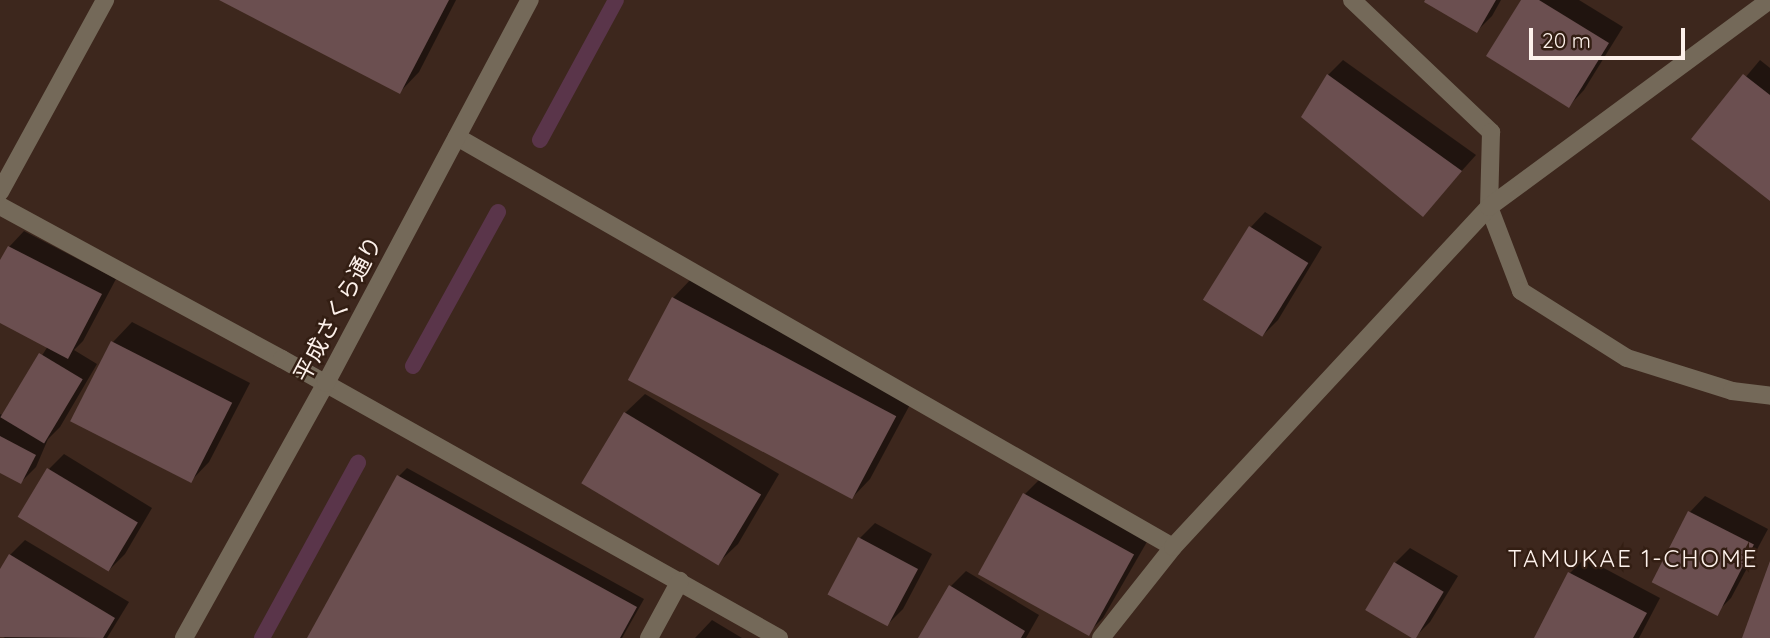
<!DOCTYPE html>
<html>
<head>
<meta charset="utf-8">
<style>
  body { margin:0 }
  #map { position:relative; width:1770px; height:638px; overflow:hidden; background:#3d271d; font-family:Quicksand,"Noto Sans JP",sans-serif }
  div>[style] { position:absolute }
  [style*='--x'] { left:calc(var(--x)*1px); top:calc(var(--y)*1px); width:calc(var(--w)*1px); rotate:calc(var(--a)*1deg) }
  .shadow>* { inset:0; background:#0007 }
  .stream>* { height:16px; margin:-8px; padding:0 8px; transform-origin:8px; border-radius:8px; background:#5a354a }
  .building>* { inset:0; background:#6b4f50; transform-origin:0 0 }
  .minor>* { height:18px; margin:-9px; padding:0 9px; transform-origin:9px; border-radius:9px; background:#746959 }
  .tertiary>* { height:18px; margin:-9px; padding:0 9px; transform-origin:9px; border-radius:9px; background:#746959 }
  span { translate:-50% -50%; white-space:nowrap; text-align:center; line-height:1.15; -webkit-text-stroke:5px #331e13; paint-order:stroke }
  .street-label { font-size:23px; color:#fdf1eb }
  .neighbourhood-label { font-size:24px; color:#fdf1eb; letter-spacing:2px }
  .scale { position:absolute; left:1529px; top:28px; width:156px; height:32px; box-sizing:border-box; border:4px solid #fdf1eb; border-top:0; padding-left:9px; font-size:21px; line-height:24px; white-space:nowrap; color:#fdf1eb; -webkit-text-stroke:5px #331e13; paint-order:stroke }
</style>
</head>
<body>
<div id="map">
  <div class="shadow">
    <i style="clip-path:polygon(223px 0,456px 0,419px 72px,400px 92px)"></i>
    <i style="clip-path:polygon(1427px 0,1501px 0,1492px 16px,1477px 31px)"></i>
    <i style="clip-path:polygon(1523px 0,1579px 0,1623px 27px,1584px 90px,1569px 106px)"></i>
    <i style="clip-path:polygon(1343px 60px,1476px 155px,1423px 214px,1328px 75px)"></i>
    <i style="clip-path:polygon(1760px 60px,1770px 68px,1770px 199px,1694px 139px)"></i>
    <i style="clip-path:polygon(1265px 212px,1322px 247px,1278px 320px,1263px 335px,1250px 228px)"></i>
    <i style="clip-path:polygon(24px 231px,116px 279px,83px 341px,74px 350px,97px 364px,60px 427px,48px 439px,36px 467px,21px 482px,0 471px,0 414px,4px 416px,48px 346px,0 321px,0 264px,9px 247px)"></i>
    <i style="clip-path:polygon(692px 278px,913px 399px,870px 479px,851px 499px,673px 298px)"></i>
    <i style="clip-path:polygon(132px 322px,250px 383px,209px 462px,190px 482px,72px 420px,113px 342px)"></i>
    <i style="clip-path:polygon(645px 394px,779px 474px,738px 544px,718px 563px,625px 413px)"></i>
    <i style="clip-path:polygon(64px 454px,152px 508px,125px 554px,110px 569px,49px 469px)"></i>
    <i style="clip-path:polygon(407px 468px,644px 599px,622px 638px,309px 638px,399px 476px)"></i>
    <i style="clip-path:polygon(1040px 479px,1148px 540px,1103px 618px,1088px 633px,1025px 494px)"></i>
    <i style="clip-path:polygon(1705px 496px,1768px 529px,1731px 598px,1716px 613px,1654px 581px,1690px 512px)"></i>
    <i style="clip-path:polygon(875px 523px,932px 554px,903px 609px,888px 624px,830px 594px,860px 538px)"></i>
    <i style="clip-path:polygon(25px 540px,129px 602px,107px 638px,5px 638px,0 635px,0 573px,10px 555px)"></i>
    <i style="clip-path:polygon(1410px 548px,1458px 576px,1430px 622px,1415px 637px,1367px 609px,1395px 563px)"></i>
    <i style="clip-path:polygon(1585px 558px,1660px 598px,1639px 638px,1538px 638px,1570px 573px)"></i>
    <i style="clip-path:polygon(966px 571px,1039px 615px,1026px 638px,920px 638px,951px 586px)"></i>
    <i style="clip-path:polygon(712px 620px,742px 638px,695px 638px)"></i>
  </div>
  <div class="stream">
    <i style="--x:540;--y:140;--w:159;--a:-61.5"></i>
    <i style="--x:413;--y:366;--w:176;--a:-61.1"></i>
    <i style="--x:262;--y:638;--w:200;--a:-61.3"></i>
  </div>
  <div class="building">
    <i style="clip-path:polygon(219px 0,449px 0,400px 94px)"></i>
    <i style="clip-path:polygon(1425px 0,1496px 0,1477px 33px,1424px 2px)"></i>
    <i style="clip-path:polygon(1521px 0,1539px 0,1609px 43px,1569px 108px,1486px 56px)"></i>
    <i style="clip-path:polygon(1327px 74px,1462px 171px,1423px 217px,1301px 117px)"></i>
    <i style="clip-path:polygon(1743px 74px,1770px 95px,1770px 201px,1691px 139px)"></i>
    <i style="left:1249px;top:226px;width:70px;height:87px;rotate:32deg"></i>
    <i style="clip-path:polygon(8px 246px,102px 294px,68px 359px,0 323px,0 260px)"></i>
    <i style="left:672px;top:297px;width:254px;height:94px;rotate:28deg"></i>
    <i style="left:111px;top:341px;width:136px;height:90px;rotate:27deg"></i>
    <i style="left:39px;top:353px;width:51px;height:75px;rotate:31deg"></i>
    <i style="left:624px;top:412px;width:160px;height:83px;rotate:31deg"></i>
    <i style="clip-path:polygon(0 436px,36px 455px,21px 484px,0 473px)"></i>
    <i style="left:47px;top:468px;width:106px;height:57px;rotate:31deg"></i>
    <i style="clip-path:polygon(397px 475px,637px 607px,620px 638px,307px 638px)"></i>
    <i style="left:1023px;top:493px;width:127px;height:93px;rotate:29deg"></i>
    <i style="left:1688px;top:511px;width:74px;height:80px;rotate:27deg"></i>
    <i style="left:858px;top:537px;width:68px;height:65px;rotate:28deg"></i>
    <i style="clip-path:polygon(9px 554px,115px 618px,103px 638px,0 637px,0 569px)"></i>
    <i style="clip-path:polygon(1770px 561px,1770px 638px,1742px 638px)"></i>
    <i style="left:1394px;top:562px;width:58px;height:56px;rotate:31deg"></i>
    <i style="clip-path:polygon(1568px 572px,1647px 613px,1633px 638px,1534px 638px)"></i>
    <i style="clip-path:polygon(949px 585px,1025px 631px,1021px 638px,918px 638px)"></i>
  </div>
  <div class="minor">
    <i style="--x:1352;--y:0;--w:192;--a:43.5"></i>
    <i style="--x:1491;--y:132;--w:75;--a:91.5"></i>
    <i style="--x:1489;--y:207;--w:90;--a:69.1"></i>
    <i style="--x:1521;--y:291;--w:125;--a:32.3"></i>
    <i style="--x:1627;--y:358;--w:110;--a:17.4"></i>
    <i style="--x:1732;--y:391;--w:38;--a:7"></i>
    <i style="--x:457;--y:137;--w:825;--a:29.8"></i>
    <i style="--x:0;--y:192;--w:219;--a:-61.3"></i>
    <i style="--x:0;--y:206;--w:321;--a:28.5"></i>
    <i style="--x:282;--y:359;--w:570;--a:29.31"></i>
    <i style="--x:649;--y:638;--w:65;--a:-61.5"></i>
    <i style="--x:1101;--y:638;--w:116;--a:-51.6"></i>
    <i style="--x:1173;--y:547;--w:464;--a:-47.1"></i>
    <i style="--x:1489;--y:207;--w:349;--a:-36.4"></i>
  </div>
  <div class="tertiary">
    <i style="--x:184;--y:638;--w:292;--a:-60.9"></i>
    <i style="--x:326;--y:383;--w:434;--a:-62"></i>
  </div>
  <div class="street-label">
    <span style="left:338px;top:309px;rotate:-62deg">平成さくら通り</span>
  </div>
  <div class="neighbourhood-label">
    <span style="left:1633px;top:559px">TAMUKAE 1-CHOME</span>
  </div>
  <div class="scale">20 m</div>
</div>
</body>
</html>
